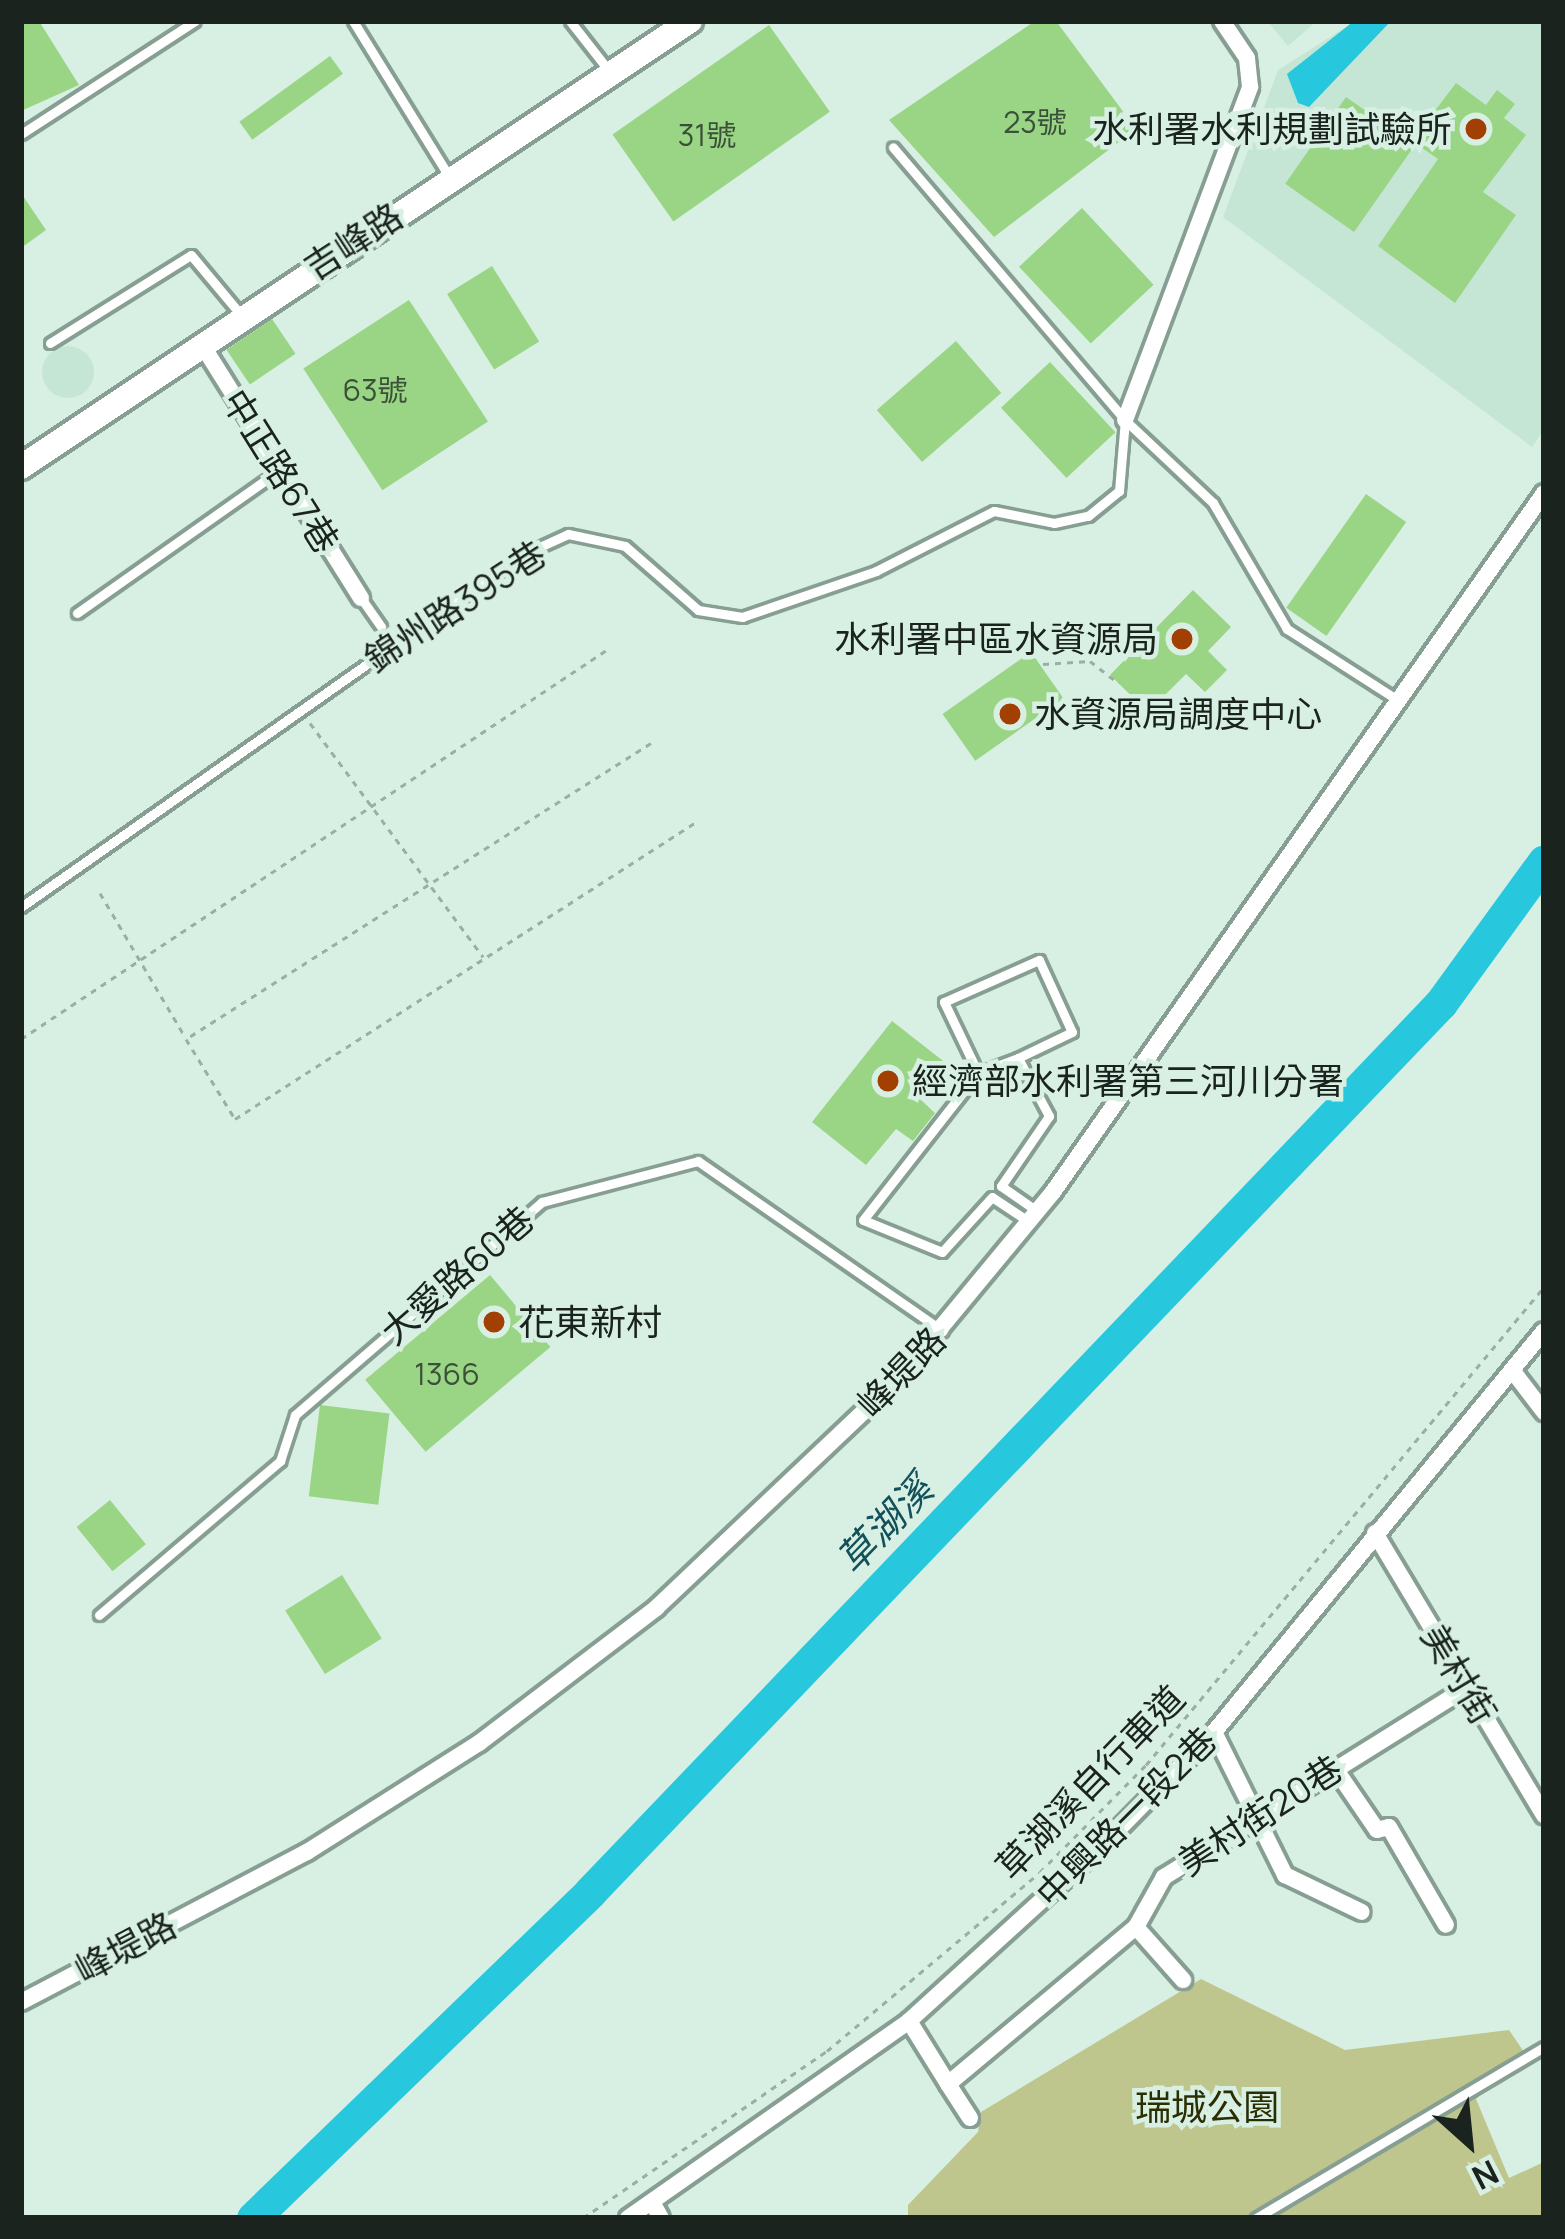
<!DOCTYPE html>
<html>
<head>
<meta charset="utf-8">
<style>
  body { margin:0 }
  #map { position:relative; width:1565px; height:2239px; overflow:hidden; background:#d8f0e3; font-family:Manrope,"Noto Sans TC",sans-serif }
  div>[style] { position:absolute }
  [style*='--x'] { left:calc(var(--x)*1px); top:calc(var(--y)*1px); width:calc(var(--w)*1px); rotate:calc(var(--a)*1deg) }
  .built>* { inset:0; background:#c6e6d5 }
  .round { border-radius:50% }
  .green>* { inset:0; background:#bec68e }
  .water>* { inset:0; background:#27c7dd }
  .river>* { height:33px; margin:-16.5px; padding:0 16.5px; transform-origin:16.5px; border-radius:16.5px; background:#27c7dd }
  .building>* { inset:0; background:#99d585; transform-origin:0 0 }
  .path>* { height:3px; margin-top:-1.5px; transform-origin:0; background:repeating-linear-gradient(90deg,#9aaea3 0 6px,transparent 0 12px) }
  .roads { filter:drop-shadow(3px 0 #879f92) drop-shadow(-3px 0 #879f92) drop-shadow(0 3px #879f92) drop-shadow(0 -3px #879f92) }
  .lane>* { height:9px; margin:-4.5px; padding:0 4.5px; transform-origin:4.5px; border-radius:4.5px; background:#fff }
  .street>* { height:16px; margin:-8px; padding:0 8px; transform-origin:8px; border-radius:8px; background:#fff }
  .secondary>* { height:24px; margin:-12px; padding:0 12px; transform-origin:12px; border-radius:12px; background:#fff }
  .dots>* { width:33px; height:33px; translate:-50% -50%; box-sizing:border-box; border:6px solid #d8f0e3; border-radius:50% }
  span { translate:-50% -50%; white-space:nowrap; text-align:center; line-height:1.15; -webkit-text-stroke:9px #d8f0e3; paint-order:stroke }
  .number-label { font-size:30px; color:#3a5038 }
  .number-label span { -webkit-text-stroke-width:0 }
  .poi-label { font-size:36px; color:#1a231e }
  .right { translate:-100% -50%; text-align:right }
  .left { translate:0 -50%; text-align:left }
  .street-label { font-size:36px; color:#1a231e }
  .park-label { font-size:36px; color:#2b2e03 }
  .water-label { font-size:39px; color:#13515a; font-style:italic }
  .frame { position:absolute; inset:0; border:24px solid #1a231e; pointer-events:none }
  .north { position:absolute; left:1409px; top:2083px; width:120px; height:120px; -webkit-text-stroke:9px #d8f0e3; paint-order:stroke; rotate:153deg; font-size:33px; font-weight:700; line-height:48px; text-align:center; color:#1a231e }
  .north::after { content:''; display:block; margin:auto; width:42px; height:54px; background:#1a231e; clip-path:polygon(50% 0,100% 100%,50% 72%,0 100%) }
</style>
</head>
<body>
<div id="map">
  <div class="built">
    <i style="clip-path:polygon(1267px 21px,1317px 21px,1288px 46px)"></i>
    <i style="clip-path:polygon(1355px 21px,1544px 21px,1544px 430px,1532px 447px,1223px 217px,1278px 70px)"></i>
    <i class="round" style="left:42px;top:346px;width:52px;height:52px"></i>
  </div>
  <div class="green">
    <i style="clip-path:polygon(1201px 1979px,1345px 2050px,1509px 2030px,1524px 2052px,1476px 2099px,1509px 2178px,1544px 2162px,1544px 2218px,908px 2218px,908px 2205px,978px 2132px,981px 2112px)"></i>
  </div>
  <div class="water">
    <i style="clip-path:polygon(1354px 21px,1391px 21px,1309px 107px,1298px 103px,1287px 74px)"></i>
  </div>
  <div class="river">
    <i style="--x:253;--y:2218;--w:469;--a:-44"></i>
    <i style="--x:590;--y:1892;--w:1231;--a:-46.25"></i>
    <i style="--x:1441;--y:1003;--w:175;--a:-54"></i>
  </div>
  <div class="building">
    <i style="clip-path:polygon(21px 21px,39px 21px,79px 85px,21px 111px)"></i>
    <i style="clip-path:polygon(1035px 21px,1056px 21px,1136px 129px,994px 237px,889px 120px)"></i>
    <i style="left:769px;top:25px;width:106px;height:191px;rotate:55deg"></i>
    <i style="left:330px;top:56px;width:22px;height:112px;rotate:54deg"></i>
    <i style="clip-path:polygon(1456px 83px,1486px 105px,1497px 90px,1515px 104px,1504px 118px,1526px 135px,1483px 192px,1516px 215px,1455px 303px,1378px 246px,1438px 159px,1412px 141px)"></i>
    <i style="left:1346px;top:97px;width:84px;height:106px;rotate:35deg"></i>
    <i style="clip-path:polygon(21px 193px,46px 230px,21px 248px)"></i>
    <i style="left:1082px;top:208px;width:105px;height:86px;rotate:47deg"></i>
    <i style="left:492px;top:266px;width:89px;height:53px;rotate:58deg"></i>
    <i style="left:409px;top:300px;width:145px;height:126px;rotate:57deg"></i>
    <i style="left:272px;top:319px;width:42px;height:55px;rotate:56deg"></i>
    <i style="left:956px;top:341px;width:69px;height:105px;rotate:49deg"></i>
    <i style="left:1050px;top:362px;width:96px;height:67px;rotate:47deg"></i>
    <i style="left:1366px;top:494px;width:49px;height:139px;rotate:35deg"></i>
    <i style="clip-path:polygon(1193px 590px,1231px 627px,1208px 651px,1227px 670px,1205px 692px,1186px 674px,1148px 712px,1110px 675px)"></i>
    <i style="left:1031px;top:652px;width:57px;height:108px;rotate:55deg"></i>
    <i style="clip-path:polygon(892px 1021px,947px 1064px,920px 1099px,935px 1113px,913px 1141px,896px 1129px,866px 1165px,812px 1122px)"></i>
    <i style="left:490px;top:1275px;width:94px;height:163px;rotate:50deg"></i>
    <i style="left:320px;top:1405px;width:70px;height:92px;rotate:7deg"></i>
    <i style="left:110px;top:1500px;width:57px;height:43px;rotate:51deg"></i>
    <i style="left:342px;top:1575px;width:75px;height:67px;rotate:58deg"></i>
  </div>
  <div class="path">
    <i style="--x:1043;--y:664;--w:47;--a:-3.7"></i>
    <i style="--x:1090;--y:661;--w:36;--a:38"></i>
    <i style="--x:310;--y:723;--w:291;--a:53.5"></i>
    <i style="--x:651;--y:743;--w:551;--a:147.52"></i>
    <i style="--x:186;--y:1039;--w:94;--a:58.5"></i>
    <i style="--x:235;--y:1119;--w:548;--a:-32.79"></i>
    <i style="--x:100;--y:893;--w:167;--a:59.4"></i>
    <i style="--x:21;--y:1039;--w:708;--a:-33.6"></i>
    <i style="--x:583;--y:2218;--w:296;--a:-34.4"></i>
    <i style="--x:827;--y:2051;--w:278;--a:-40"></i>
    <i style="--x:1040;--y:1872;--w:151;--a:-45.3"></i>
    <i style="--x:1146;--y:1765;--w:622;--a:-50.22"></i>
  </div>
  <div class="roads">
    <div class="lane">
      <i style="--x:353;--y:21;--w:185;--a:58.3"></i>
      <i style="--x:570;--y:21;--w:65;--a:51.9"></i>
      <i style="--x:21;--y:134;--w:207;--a:-33"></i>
      <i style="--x:50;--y:343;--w:166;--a:-32"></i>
      <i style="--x:191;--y:255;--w:78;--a:50.2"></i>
      <i style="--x:1125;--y:420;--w:121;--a:43.3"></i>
      <i style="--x:1213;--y:503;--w:146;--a:59.6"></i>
      <i style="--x:1287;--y:629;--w:133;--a:32.7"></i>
      <i style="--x:361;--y:598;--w:35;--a:55"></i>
      <i style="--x:77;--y:613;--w:248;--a:-35.2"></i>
      <i style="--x:21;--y:907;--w:612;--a:-35.09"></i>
      <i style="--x:522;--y:555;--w:51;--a:-24.5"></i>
      <i style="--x:568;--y:534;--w:58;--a:11.9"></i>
      <i style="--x:625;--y:546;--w:97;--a:41.2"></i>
      <i style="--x:698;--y:610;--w:45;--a:9"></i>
      <i style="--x:742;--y:617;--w:142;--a:-18.9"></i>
      <i style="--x:876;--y:571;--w:132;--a:-27"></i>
      <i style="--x:994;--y:511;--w:61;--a:11.3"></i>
      <i style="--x:1054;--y:523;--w:35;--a:-12"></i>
      <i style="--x:1088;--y:516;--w:40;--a:-39"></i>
      <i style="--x:1119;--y:491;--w:71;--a:-85.2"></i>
      <i style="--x:1125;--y:420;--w:358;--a:-130.4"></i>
      <i style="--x:978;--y:1073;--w:79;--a:-115.6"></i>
      <i style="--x:944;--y:1002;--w:104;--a:-23.9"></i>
      <i style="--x:1039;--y:960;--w:79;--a:65.4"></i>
      <i style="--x:1072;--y:1032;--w:60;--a:154.3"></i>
      <i style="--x:1028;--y:1221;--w:43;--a:-146.3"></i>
      <i style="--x:992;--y:1197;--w:74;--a:132.3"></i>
      <i style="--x:942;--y:1252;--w:85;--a:-157.9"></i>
      <i style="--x:863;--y:1220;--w:187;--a:-52"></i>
      <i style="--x:978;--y:1073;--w:43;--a:-20.6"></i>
      <i style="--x:1018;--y:1058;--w:66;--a:61.9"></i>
      <i style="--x:1049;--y:1116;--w:85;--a:124.4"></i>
      <i style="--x:1001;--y:1186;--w:44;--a:34.8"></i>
      <i style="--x:99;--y:1615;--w:238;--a:-40.4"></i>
      <i style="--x:280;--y:1461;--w:48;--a:-71.9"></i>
      <i style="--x:295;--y:1415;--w:326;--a:-40.8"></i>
      <i style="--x:542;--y:1202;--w:161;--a:-14.7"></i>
      <i style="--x:698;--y:1161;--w:298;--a:34.8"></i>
      <i style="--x:1256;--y:2218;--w:335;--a:-30.7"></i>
    </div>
    <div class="street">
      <i style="--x:201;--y:343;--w:301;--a:57.9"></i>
      <i style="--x:1125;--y:420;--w:356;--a:-69.4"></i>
      <i style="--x:1250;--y:87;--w:29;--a:-96"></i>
      <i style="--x:1247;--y:58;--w:45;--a:-124"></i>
      <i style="--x:1512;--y:1370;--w:53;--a:52.7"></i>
      <i style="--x:1375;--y:1533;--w:329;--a:59.1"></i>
      <i style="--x:1214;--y:1732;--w:160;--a:63.6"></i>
      <i style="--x:1285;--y:1875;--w:85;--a:25.7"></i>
      <i style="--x:1334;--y:1767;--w:76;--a:55.7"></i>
      <i style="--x:1377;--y:1830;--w:12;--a:-14"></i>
      <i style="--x:1389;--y:1827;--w:113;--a:59.8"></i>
      <i style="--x:1136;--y:1927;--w:71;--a:48.4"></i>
      <i style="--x:21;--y:2002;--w:323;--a:-27.7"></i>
      <i style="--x:307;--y:1852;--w:204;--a:-32.4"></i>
      <i style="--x:479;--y:1743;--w:223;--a:-37.3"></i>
      <i style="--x:656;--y:1608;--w:336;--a:-43.4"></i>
      <i style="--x:900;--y:1377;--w:240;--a:-50.4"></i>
      <i style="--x:1053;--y:1192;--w:854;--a:-54.91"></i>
      <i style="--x:909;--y:2021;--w:74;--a:58.2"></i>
      <i style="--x:970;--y:2118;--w:40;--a:-122.9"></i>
      <i style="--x:948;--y:2084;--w:245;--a:-39.9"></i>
      <i style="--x:1136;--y:1927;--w:57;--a:-60.8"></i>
      <i style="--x:1164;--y:1877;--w:357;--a:-32"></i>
      <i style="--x:652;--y:2202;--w:18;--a:61"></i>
      <i style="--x:628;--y:2218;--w:343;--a:-35"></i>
      <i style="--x:909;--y:2021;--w:269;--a:-42.3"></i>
      <i style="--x:1108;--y:1840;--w:151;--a:-45.5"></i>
      <i style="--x:1214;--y:1732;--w:519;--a:-50.55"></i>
    </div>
    <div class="secondary">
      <i style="--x:21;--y:467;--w:804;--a:-33.69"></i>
    </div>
  </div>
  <div class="dots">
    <i style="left:1476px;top:129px;background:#a23f03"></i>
    <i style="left:1182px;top:639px;background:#a23f03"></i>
    <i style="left:1010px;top:714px;background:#a23f03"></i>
    <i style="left:888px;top:1081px;background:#a23f03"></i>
    <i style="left:494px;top:1322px;background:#a23f03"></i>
  </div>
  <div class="number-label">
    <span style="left:1035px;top:122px">23號</span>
    <span style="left:707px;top:135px">31號</span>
    <span style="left:375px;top:390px">63號</span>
    <span style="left:447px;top:1374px">1366</span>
  </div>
  <div class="poi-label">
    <span class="right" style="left:1452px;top:129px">水利署水利規劃試驗所</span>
    <span class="right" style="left:1158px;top:639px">水利署中區水資源局</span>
    <span class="left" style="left:1034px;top:714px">水資源局調度中心</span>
    <span class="left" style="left:912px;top:1081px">經濟部水利署第三河川分署</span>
    <span class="left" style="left:518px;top:1322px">花東新村</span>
  </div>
  <div class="street-label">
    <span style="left:353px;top:241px;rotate:-33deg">吉峰路</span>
    <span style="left:281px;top:471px;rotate:58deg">中正路67巷</span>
    <span style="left:455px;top:606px;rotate:-33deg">錦州路395巷</span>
    <span style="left:457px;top:1275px;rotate:-41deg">大愛路60巷</span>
    <span style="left:901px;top:1372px;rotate:-46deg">峰堤路</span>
    <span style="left:1459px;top:1674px;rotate:59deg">美村街</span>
    <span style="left:1090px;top:1782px;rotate:-46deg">草湖溪自行車道</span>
    <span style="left:1260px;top:1815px;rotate:-33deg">美村街20巷</span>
    <span style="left:1126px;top:1817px;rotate:-45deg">中興路一段2巷</span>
    <span style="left:125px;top:1947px;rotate:-28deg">峰堤路</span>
  </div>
  <div class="park-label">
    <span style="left:1207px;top:2107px">瑞城公園</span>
  </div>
  <div class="water-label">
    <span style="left:884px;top:1524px;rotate:-46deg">草湖溪</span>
  </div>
  <div class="frame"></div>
  <div class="north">N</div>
</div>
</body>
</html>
